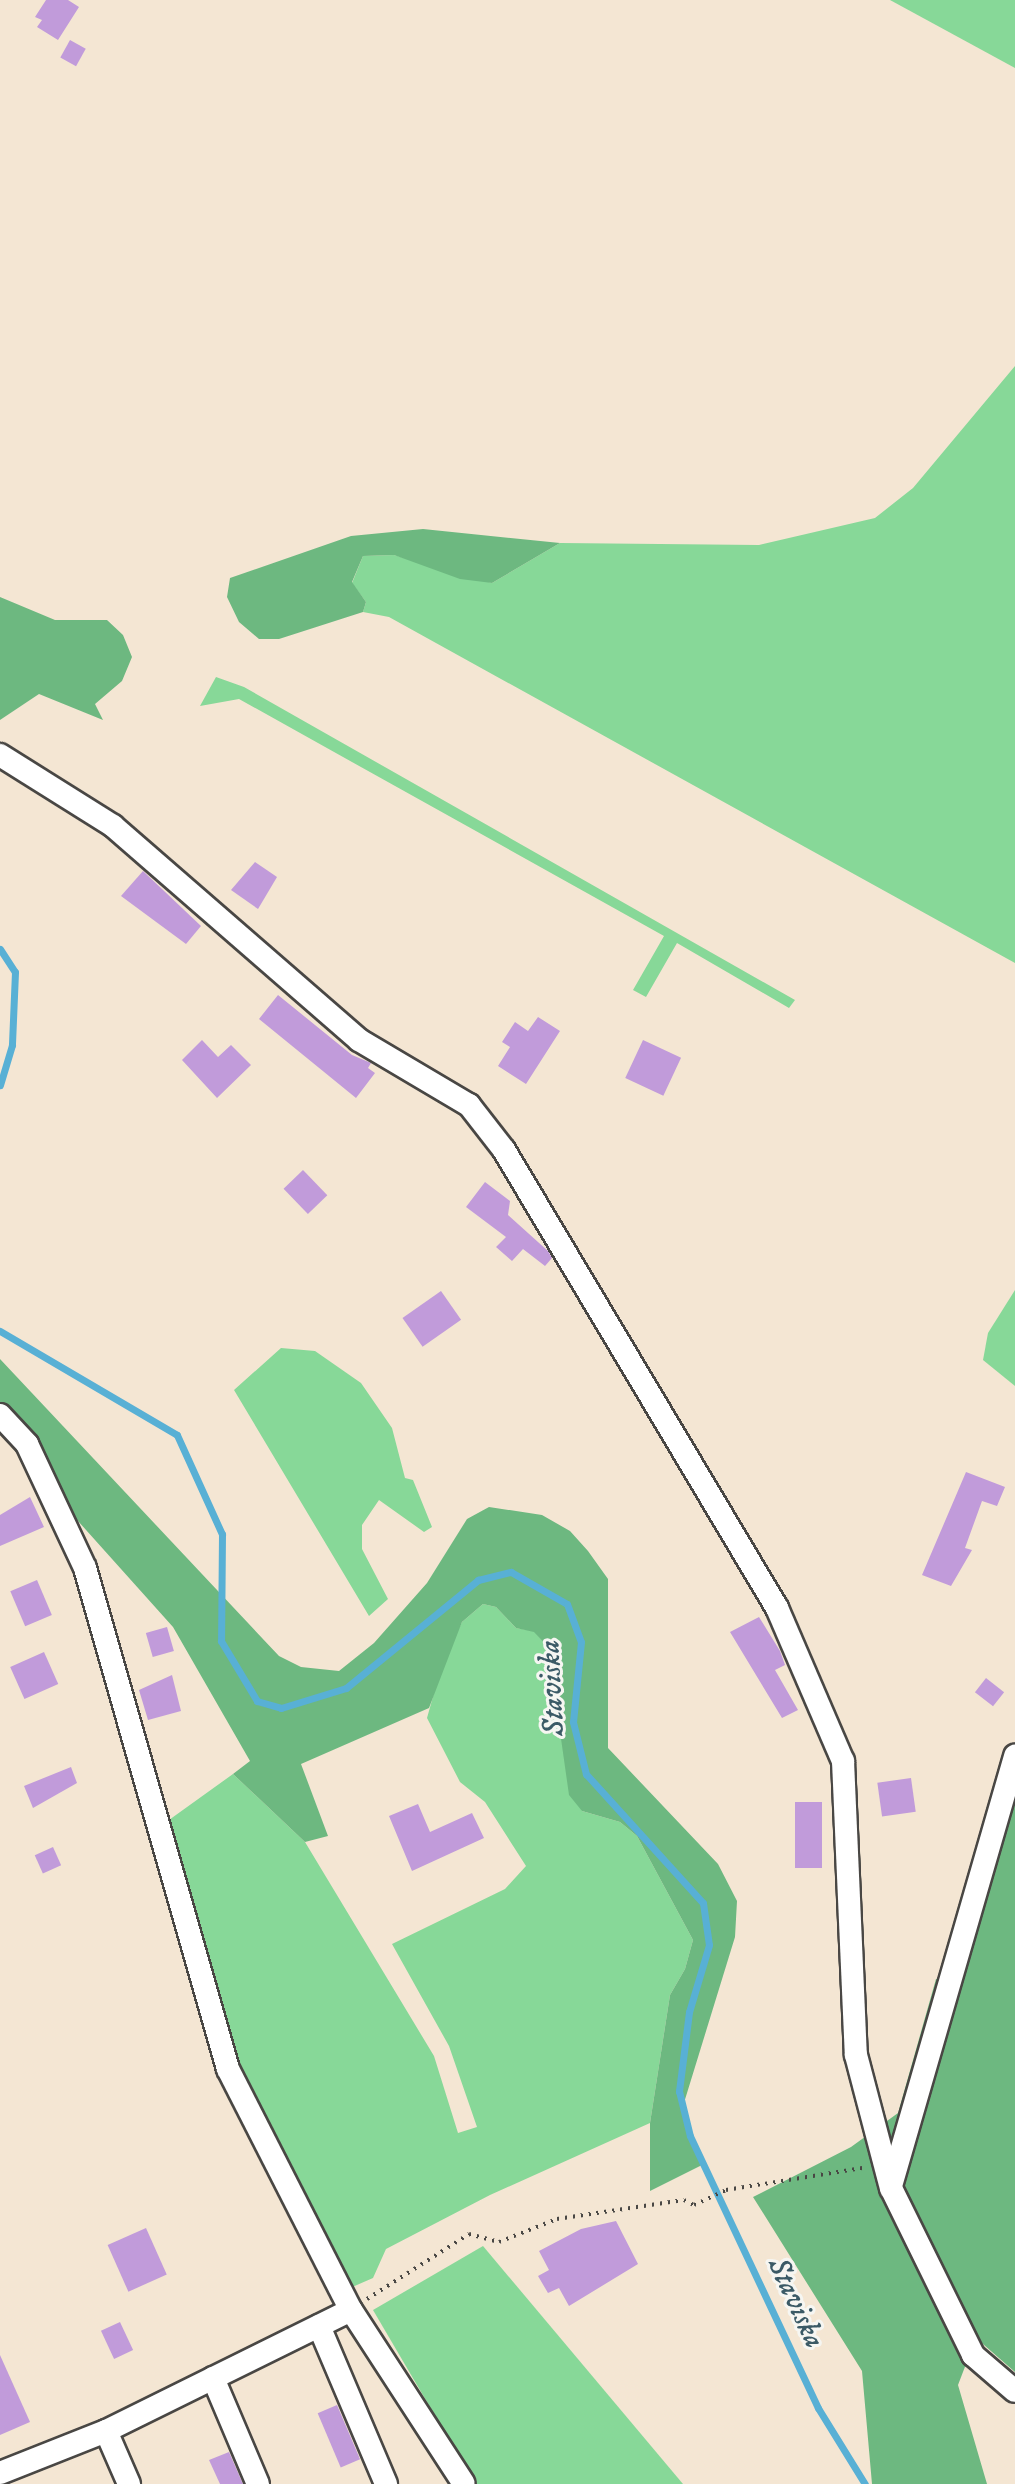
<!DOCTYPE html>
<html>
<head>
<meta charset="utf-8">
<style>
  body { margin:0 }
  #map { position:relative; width:1015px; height:2484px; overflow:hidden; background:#f4e6d3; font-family:"IM FELL DW Pica",serif }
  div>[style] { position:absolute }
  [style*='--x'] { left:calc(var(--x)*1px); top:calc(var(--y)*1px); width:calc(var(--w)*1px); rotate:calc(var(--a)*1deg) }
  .green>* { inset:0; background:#87d898 }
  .forest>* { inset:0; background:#6db880 }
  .stream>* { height:7px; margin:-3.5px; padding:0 3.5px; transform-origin:3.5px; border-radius:3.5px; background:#58b0d5 }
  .building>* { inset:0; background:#c19bda; transform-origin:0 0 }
  .path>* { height:4px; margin-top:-2px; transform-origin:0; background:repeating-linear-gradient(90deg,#494744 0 2px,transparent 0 8px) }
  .roads { filter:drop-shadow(2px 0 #494744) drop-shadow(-2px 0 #494744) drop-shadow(0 2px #494744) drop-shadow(0 -2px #494744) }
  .minor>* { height:22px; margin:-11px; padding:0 11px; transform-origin:11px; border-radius:11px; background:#fff }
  span { translate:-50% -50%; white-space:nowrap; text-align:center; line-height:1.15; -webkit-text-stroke:6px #f6f6f2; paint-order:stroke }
  .water-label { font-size:30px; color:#3b5a66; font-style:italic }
</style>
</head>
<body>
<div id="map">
  <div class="green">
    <i style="clip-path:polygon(890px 0,1015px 0,1015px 68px)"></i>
    <i style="clip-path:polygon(1015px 366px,1015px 963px,389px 617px,363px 612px,366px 602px,352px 583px,363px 556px,394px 555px,492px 583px,560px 543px,759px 545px,875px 518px,913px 488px)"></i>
    <i style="clip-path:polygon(216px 677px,244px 687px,795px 1000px,789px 1008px,677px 943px,646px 997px,633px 990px,664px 936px,239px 699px,200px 706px)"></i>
    <i style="clip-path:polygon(1015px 1290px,1015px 1386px,983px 1360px,988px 1333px)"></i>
    <i style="clip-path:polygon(281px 1348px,315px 1351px,361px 1383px,392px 1428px,405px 1478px,413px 1480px,432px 1527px,424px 1532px,379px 1500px,362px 1525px,362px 1549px,388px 1599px,369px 1616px,234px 1390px)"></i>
    <i style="clip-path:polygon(483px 1604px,496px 1607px,516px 1628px,534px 1631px,548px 1647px,582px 1811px,620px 1822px,637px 1836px,693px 1940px,685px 1969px,670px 1995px,650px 2123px,490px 2195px,386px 2249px,373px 2278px,350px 2288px,335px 2274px,228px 2043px,162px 1825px,233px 1774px,305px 1842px,434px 2056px,458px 2133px,477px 2127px,449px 2046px,392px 1944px,505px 1889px,526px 1866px,485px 1802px,460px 1782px,427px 1718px,443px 1661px,462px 1622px)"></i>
    <i style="clip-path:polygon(483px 2246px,683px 2484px,475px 2484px,373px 2310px)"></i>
  </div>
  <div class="forest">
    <i style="clip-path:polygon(423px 529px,560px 543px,492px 583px,460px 579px,394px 555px,363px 556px,352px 582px,366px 602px,363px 612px,279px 639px,259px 639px,239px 622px,227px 597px,230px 578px,351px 536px)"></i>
    <i style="clip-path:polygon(0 597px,55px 620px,107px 620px,123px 635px,132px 657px,122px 681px,95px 704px,103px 720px,39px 694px,0 720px)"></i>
    <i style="clip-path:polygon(0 1359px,279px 1656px,301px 1667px,339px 1671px,374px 1643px,427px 1583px,467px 1519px,489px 1507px,542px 1515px,570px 1531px,588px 1551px,608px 1579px,608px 1748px,718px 1864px,737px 1901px,735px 1937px,683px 2106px,702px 2165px,650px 2191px,650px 2123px,670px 1995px,685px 1969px,693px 1940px,637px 1836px,620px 1822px,582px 1811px,569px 1795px,548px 1647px,534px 1632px,516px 1628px,496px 1607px,483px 1604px,462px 1622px,429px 1708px,301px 1764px,328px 1836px,305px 1842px,233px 1774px,250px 1761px,173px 1627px,0 1434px)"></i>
    <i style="clip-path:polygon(1015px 1793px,1015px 2372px,976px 2338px,958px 2385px,987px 2484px,872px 2484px,862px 2371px,753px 2197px,851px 2147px,898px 2113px,936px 1979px,964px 1974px)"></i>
  </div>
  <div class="stream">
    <i style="--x:0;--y:949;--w:27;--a:57"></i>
    <i style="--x:15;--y:972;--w:73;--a:92.4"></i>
    <i style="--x:12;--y:1045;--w:42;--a:106.7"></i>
    <i style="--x:0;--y:1331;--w:205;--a:30.4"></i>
    <i style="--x:177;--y:1435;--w:109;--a:65.6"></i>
    <i style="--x:222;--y:1534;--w:107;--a:90.5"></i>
    <i style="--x:221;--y:1641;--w:70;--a:59"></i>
    <i style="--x:257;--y:1701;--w:25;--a:16"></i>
    <i style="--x:281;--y:1708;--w:68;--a:-17.1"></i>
    <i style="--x:346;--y:1688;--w:171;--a:-39.3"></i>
    <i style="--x:478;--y:1580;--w:34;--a:-14"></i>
    <i style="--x:511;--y:1572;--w:64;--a:29.7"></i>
    <i style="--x:567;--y:1604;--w:40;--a:69.8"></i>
    <i style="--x:581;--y:1642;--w:80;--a:95.7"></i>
    <i style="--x:573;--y:1722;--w:54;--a:76"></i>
    <i style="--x:586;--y:1774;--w:174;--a:47.8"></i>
    <i style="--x:703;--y:1903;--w:42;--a:81.9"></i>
    <i style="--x:709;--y:1945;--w:70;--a:106.6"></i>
    <i style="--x:689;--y:2012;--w:80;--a:97.2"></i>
    <i style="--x:679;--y:2091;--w:46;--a:76.3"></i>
    <i style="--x:690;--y:2136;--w:301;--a:64.8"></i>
    <i style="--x:818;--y:2408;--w:89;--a:58.3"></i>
  </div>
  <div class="building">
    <i style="clip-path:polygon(46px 0,68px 0,79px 7px,58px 40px,37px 27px,42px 20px,35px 17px)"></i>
    <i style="left:70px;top:40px;width:18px;height:20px;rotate:29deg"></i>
    <i style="clip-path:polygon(255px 862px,277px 877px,258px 909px,231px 890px)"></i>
    <i style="clip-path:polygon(143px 871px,201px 926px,186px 944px,121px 896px)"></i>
    <i style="clip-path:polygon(278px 995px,352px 1055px,371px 1063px,368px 1068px,375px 1073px,356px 1098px,259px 1019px)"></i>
    <i style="clip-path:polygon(538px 1017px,560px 1031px,526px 1084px,498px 1066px,510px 1047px,502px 1042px,515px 1022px,528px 1031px)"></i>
    <i style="clip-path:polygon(202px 1040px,218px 1057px,231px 1045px,251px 1065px,217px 1098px,182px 1060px)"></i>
    <i style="left:643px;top:1040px;width:42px;height:42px;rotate:25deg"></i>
    <i style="left:303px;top:1170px;width:35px;height:27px;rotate:46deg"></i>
    <i style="clip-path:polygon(485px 1182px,510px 1201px,508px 1215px,548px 1251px,552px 1258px,545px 1266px,523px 1249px,512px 1261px,496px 1247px,506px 1237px,466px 1207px)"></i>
    <i style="left:441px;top:1291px;width:35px;height:47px;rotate:55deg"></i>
    <i style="clip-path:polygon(966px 1472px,1005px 1487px,997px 1506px,982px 1501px,965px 1548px,972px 1550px,951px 1586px,922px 1575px)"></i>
    <i style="clip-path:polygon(30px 1497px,44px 1527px,0 1546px,0 1515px)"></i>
    <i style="left:37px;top:1580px;width:38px;height:29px;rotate:67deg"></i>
    <i style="clip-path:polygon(759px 1617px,780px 1651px,785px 1665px,775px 1670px,798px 1710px,782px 1718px,730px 1632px)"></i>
    <i style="left:167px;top:1627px;width:25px;height:22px;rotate:74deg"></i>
    <i style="left:44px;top:1652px;width:35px;height:37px;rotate:66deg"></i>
    <i style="clip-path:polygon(172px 1675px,181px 1711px,148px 1720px,139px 1690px)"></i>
    <i style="left:986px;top:1678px;width:23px;height:18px;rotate:38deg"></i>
    <i style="clip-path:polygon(71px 1767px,77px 1783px,33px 1808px,24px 1786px)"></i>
    <i style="left:911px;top:1778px;width:34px;height:34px;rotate:82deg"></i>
    <i style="left:795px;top:1802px;width:27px;height:66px"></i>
    <i style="clip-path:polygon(418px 1804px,430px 1832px,472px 1813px,484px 1838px,412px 1871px,389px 1816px)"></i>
    <i style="left:53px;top:1847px;width:20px;height:20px;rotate:66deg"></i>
    <i style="clip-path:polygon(616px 2221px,638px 2264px,569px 2306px,559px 2288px,548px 2293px,538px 2276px,549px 2270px,539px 2251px,581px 2229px)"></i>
    <i style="left:146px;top:2228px;width:51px;height:42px;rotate:66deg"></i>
    <i style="left:120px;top:2322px;width:31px;height:21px;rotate:65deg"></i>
    <i style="clip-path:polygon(0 2355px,30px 2422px,0 2435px)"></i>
    <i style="left:337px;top:2405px;width:59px;height:21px;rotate:67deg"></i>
    <i style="clip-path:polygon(229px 2452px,243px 2484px,220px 2484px,209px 2460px)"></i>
  </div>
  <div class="path">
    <i style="--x:367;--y:2299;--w:121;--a:-32.5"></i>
    <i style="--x:469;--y:2234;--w:31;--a:15"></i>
    <i style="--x:499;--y:2242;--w:62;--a:-21.6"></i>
    <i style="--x:557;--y:2219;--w:128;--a:-8.5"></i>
    <i style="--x:684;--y:2200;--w:11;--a:27"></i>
    <i style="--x:694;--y:2205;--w:35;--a:-25"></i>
    <i style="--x:726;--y:2190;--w:138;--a:-9.2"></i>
  </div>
  <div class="roads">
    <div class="minor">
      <i style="--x:0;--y:755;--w:133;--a:32.1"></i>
      <i style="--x:113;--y:826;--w:326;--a:41"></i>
      <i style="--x:359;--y:1040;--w:128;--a:30.6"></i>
      <i style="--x:469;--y:1105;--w:57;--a:52.1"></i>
      <i style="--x:504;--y:1150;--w:533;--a:59.2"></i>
      <i style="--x:777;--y:1608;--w:167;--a:66.7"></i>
      <i style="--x:843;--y:1761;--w:294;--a:87.5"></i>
      <i style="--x:856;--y:2055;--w:138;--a:75.3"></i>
      <i style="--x:891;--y:2188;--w:186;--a:63.8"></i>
      <i style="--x:973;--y:2355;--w:55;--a:40.6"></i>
      <i style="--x:0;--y:1415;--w:40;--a:47"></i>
      <i style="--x:27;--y:1444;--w:137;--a:64.9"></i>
      <i style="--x:85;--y:1568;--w:521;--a:74.07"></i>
      <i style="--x:228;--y:2069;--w:271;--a:63"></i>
      <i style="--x:891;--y:2186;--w:448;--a:-73.9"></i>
      <i style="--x:319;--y:2326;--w:172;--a:67"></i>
      <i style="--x:213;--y:2378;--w:115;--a:67"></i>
      <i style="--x:106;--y:2431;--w:58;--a:66.5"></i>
      <i style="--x:0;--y:2473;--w:114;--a:-21.6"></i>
      <i style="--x:106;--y:2431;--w:273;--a:-26.3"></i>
      <i style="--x:351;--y:2310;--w:207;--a:57"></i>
    </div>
  </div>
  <div class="water-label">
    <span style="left:553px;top:1688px;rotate:-93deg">Staviska</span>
    <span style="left:795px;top:2303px;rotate:65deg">Staviska</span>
  </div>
</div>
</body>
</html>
